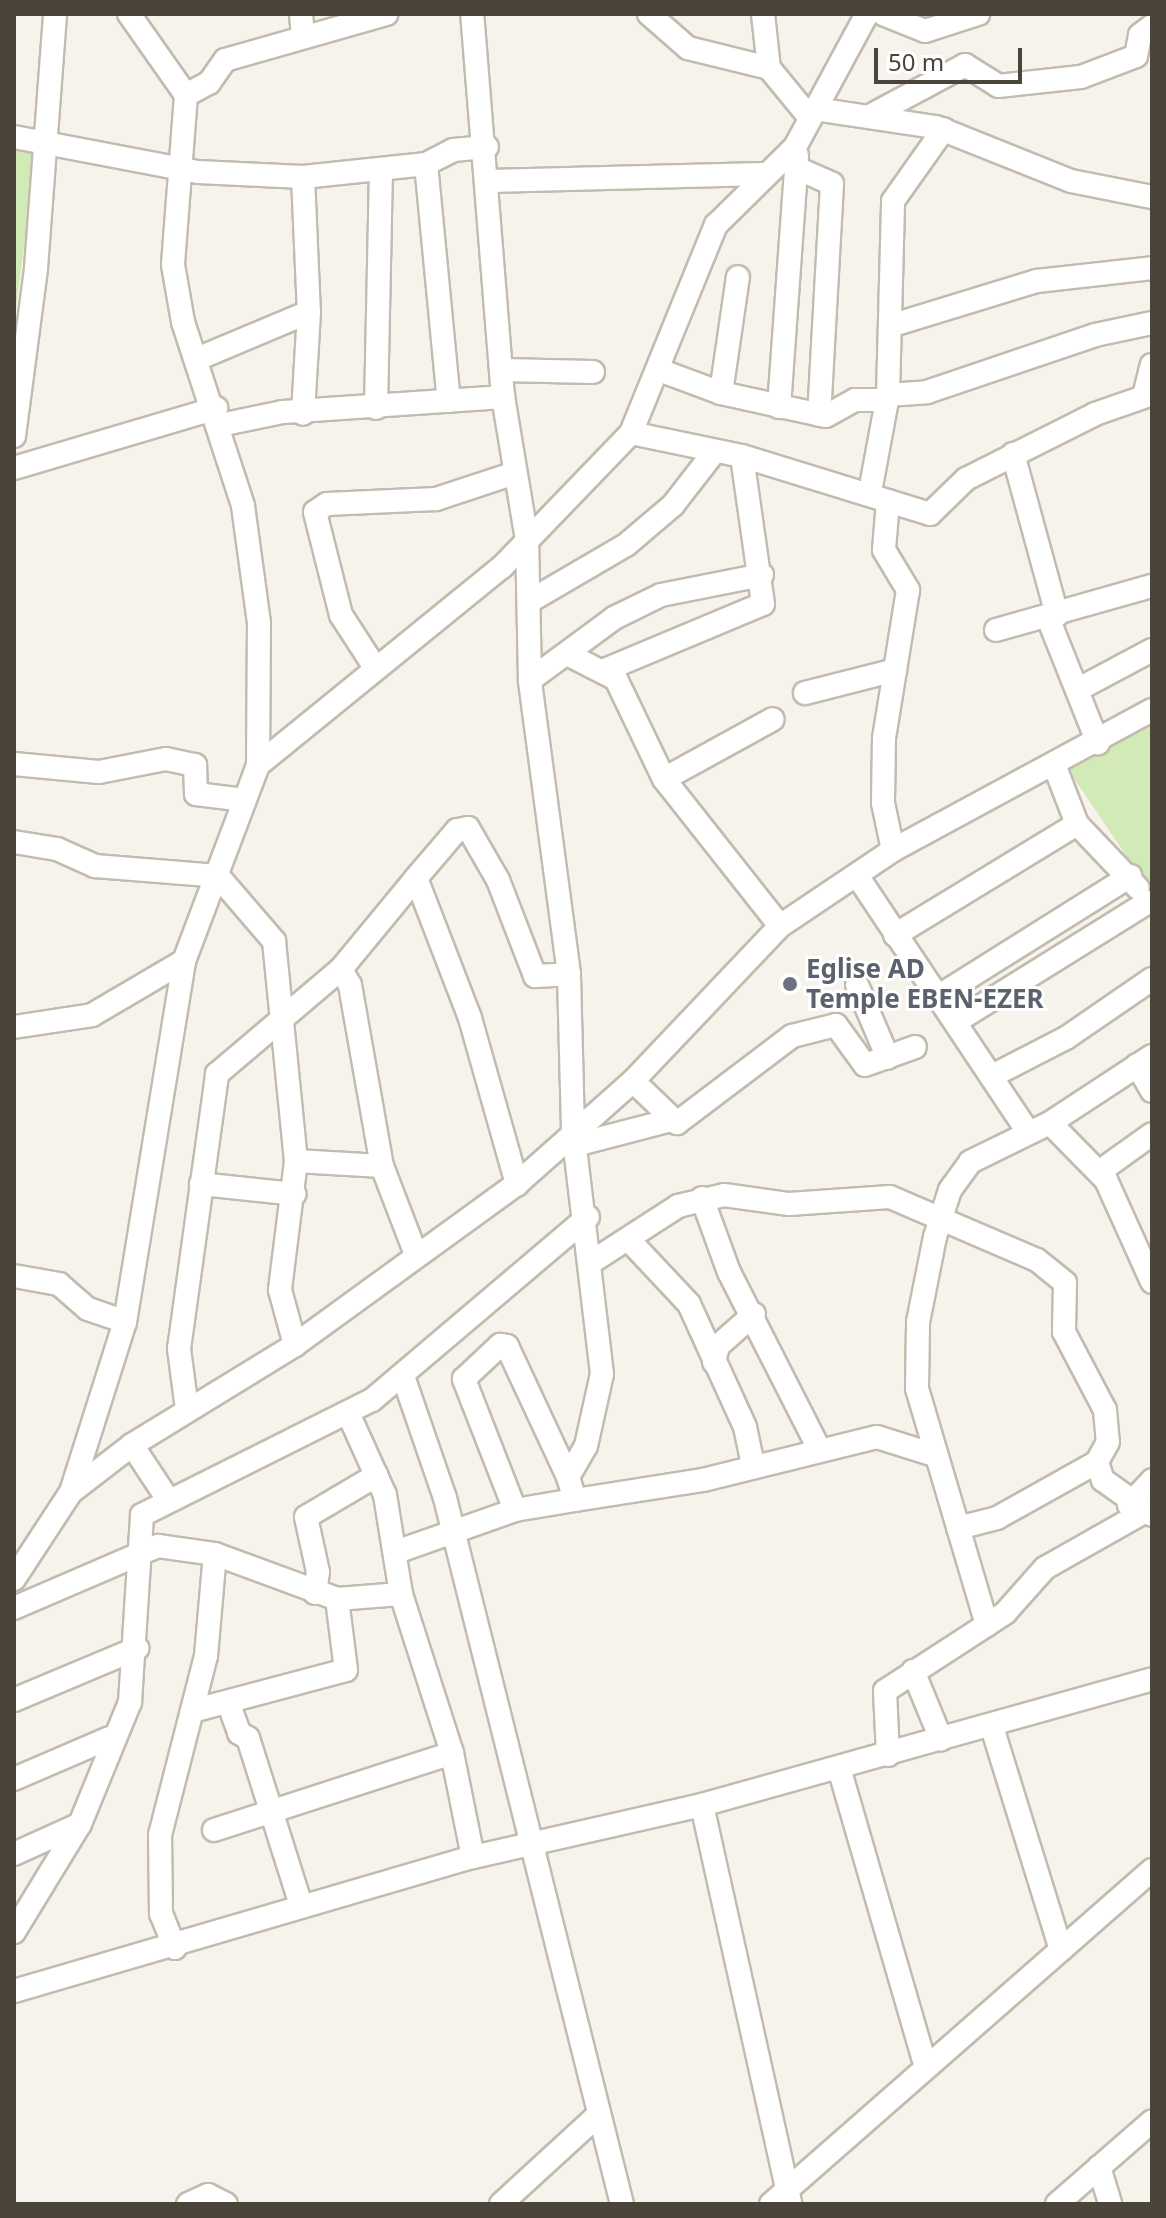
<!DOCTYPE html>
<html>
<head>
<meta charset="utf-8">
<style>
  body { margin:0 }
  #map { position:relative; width:1166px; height:2218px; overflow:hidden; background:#f6f3ec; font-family:"Noto Sans",sans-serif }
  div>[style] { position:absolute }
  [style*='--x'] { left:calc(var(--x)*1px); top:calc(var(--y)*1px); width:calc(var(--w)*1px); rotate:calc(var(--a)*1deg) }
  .green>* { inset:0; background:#d2eab5 }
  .roads { filter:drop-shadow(2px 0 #c2bbae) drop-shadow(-2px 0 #c2bbae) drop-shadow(0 2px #c2bbae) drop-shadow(0 -2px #c2bbae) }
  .minor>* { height:22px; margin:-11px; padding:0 11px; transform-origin:11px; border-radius:11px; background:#fff }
  .dots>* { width:22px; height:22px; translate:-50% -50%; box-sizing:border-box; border:4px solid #fff; border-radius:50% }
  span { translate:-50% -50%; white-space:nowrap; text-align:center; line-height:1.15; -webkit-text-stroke:6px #fff; paint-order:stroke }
  .worship-label { font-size:26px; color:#5b616d; font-weight:700 }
  .left { translate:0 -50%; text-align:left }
  .frame { position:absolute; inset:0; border:16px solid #4b4439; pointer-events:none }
  .scale { position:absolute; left:874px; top:48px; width:148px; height:36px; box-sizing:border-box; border:4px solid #4b4439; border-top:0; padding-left:10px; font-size:24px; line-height:28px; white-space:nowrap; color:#4b4439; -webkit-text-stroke:6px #fff; paint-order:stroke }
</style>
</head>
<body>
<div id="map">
  <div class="green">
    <i style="clip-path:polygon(14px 141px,38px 144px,14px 322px)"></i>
    <i style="clip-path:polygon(1152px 708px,1152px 894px,1067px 768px)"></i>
  </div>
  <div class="roads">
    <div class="minor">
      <i style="--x:129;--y:14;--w:99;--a:54.9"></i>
      <i style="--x:186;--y:95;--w:170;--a:94.4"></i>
      <i style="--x:173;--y:265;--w:58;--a:80"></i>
      <i style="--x:183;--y:322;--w:194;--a:71.9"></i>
      <i style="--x:243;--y:506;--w:118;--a:82.2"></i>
      <i style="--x:259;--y:623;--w:142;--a:90.4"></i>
      <i style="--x:301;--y:14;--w:21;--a:85"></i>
      <i style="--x:649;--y:14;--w:52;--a:41.1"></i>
      <i style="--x:688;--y:48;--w:83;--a:13.9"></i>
      <i style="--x:769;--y:68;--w:65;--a:50.6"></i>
      <i style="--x:763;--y:14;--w:54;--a:83.7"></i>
      <i style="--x:883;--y:14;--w:45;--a:22"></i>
      <i style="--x:925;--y:31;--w:56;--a:-17.8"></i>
      <i style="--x:186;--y:95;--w:26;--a:-28"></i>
      <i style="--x:209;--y:83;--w:28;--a:-55"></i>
      <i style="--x:225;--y:60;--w:168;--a:-15.9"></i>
      <i style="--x:815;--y:109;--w:122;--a:8.5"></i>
      <i style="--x:936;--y:127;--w:145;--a:21.8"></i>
      <i style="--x:1071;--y:181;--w:83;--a:11.2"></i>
      <i style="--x:870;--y:116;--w:108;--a:-28.2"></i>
      <i style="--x:965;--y:65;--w:39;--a:32"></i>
      <i style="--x:998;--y:86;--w:83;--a:-6.2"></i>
      <i style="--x:1081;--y:77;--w:59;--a:-20.9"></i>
      <i style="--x:1136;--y:56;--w:21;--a:-79"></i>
      <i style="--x:1140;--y:35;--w:15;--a:-37"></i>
      <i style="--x:14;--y:137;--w:187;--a:10.8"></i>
      <i style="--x:198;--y:172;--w:105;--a:2.7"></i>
      <i style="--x:303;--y:177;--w:124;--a:-6"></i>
      <i style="--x:426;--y:164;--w:30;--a:-27"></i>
      <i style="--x:453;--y:150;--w:34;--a:-5"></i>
      <i style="--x:426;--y:164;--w:238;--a:84.5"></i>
      <i style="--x:799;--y:169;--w:36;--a:24"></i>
      <i style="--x:832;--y:184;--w:231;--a:93.2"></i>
      <i style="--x:303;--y:177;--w:135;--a:87.5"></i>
      <i style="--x:309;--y:312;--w:102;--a:93.4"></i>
      <i style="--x:491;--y:181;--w:270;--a:-1.5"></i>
      <i style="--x:893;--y:325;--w:151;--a:-17"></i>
      <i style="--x:1037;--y:281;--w:116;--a:-6.4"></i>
      <i style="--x:197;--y:359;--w:121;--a:-22.8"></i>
      <i style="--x:502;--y:370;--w:91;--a:1.3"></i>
      <i style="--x:659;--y:370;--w:66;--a:20.4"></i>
      <i style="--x:721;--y:393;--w:107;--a:12.4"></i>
      <i style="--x:826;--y:416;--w:33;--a:-29"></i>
      <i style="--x:855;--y:400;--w:32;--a:0"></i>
      <i style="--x:721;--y:393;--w:117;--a:-81.7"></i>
      <i style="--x:888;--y:395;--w:39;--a:-4"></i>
      <i style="--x:927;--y:392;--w:177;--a:-18.7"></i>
      <i style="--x:1095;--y:335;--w:58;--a:-11.9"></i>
      <i style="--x:1144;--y:396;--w:32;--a:-76"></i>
      <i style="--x:779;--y:407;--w:252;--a:-85.9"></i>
      <i style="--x:376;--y:408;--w:239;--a:-88.8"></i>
      <i style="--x:220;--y:425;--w:64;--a:-11.7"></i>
      <i style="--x:283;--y:412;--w:221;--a:-3.9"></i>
      <i style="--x:631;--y:433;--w:113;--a:11.7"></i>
      <i style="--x:742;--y:456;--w:197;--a:17.1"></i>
      <i style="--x:930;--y:514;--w:50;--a:-44.2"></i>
      <i style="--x:966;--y:479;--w:144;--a:-26.7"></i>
      <i style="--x:1095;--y:414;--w:60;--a:-19.3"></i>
      <i style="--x:14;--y:436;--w:169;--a:-82.5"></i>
      <i style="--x:36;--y:268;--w:255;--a:-85.7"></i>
      <i style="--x:1013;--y:454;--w:167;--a:74.7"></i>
      <i style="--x:14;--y:468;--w:211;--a:-16.5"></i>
      <i style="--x:870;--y:492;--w:99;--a:-79.5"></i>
      <i style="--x:888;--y:395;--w:194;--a:-88.5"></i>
      <i style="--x:893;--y:201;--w:88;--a:-54.7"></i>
      <i style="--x:888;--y:501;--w:49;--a:94.7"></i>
      <i style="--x:884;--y:550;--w:47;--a:59"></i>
      <i style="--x:908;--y:590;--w:150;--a:99.2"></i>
      <i style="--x:884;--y:738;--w:65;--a:90.9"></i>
      <i style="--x:883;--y:803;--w:48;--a:78"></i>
      <i style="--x:530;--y:601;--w:111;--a:-30.3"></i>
      <i style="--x:626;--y:545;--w:62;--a:-40.4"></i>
      <i style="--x:673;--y:505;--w:68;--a:-52.1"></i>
      <i style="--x:1048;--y:618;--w:135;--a:68.2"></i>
      <i style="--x:996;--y:630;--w:162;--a:-15.8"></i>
      <i style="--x:567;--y:654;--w:55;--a:27"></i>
      <i style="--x:616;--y:679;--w:111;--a:64.4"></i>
      <i style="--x:664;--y:779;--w:187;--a:51.7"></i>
      <i style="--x:374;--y:666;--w:61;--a:-122.9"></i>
      <i style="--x:341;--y:615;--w:106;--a:-104.2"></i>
      <i style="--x:315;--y:512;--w:14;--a:-34"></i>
      <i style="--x:327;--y:504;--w:109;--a:-2.6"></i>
      <i style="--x:436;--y:499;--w:83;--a:-18.2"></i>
      <i style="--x:605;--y:670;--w:171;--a:-22.7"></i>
      <i style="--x:763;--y:604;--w:149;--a:-98.1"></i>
      <i style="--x:530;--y:680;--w:104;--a:-36.4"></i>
      <i style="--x:614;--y:618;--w:52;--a:-26.1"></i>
      <i style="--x:661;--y:595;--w:103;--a:-11.2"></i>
      <i style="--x:1077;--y:690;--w:85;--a:-28.1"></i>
      <i style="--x:805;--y:693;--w:93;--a:-14.3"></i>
      <i style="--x:14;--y:764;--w:85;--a:5.4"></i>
      <i style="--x:99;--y:772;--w:68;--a:-11"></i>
      <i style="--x:166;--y:759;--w:30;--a:12"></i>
      <i style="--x:195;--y:765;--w:29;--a:88"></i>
      <i style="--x:196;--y:794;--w:49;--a:7"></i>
      <i style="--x:1055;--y:767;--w:61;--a:68.9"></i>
      <i style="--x:1077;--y:824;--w:88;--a:46.4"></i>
      <i style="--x:664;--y:779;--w:124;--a:-28.8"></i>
      <i style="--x:14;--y:842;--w:44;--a:9.2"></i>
      <i style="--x:57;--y:849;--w:42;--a:24.1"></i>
      <i style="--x:95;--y:866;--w:123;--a:4.6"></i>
      <i style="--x:218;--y:876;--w:86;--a:49.3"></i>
      <i style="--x:274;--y:941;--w:221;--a:84.3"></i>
      <i style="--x:296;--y:1161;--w:130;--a:97.1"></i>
      <i style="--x:280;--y:1290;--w:57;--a:74.7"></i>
      <i style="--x:858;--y:877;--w:306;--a:56.3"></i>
      <i style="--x:416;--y:878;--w:63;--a:-49.5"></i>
      <i style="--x:457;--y:830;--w:11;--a:-10"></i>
      <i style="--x:468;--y:828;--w:60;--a:60"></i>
      <i style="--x:498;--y:880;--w:103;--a:68.9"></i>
      <i style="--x:535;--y:976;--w:34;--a:-3"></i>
      <i style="--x:895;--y:935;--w:213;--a:-31.4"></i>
      <i style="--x:341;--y:969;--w:18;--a:61"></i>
      <i style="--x:350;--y:985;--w:184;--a:80"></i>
      <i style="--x:382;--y:1166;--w:92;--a:69"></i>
      <i style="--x:857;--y:985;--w:79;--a:67"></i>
      <i style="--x:939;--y:996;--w:226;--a:-32.1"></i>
      <i style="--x:957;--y:1021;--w:225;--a:-31.9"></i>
      <i style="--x:14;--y:1027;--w:79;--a:-8.7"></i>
      <i style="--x:92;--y:1015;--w:107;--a:-30.4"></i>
      <i style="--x:1137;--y:1065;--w:30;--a:60"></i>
      <i style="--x:992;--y:1076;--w:83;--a:-27.2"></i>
      <i style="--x:1066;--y:1038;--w:104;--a:-34.5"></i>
      <i style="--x:633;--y:1081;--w:61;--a:43.7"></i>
      <i style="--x:677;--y:1123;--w:144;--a:-37.1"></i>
      <i style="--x:792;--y:1036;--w:45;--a:-14"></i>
      <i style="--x:836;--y:1025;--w:49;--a:54.1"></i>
      <i style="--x:865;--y:1065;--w:53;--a:-19.8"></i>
      <i style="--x:1050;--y:1123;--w:80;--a:45.5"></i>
      <i style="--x:1106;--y:1180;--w:112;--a:65.7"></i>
      <i style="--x:575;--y:1145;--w:95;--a:-14.6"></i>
      <i style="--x:296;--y:1161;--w:86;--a:3.3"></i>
      <i style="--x:1099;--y:1172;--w:65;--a:-35.6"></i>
      <i style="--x:201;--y:1184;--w:94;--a:6.1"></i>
      <i style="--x:702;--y:1198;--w:79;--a:70"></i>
      <i style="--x:729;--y:1272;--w:196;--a:63"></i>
      <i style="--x:628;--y:1239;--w:89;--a:46.8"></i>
      <i style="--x:689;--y:1304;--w:135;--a:65.5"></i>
      <i style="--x:745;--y:1427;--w:38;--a:78"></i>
      <i style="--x:593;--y:1261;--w:101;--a:-32.9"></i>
      <i style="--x:678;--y:1206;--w:47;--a:-13.4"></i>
      <i style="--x:724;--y:1195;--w:66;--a:7.9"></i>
      <i style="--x:789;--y:1204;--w:101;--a:-4"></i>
      <i style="--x:890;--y:1197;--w:160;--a:23.2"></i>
      <i style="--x:1037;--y:1260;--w:36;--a:39"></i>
      <i style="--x:1065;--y:1283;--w:49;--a:91.2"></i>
      <i style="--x:1064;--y:1332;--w:88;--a:62.3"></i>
      <i style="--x:1105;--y:1410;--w:32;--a:85"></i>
      <i style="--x:1108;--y:1442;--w:23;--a:119"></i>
      <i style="--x:1097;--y:1462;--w:19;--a:72"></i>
      <i style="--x:1103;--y:1480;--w:60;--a:35.5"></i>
      <i style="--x:14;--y:1276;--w:46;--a:10.1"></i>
      <i style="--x:59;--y:1284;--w:38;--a:41"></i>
      <i style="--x:88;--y:1309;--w:39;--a:19"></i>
      <i style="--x:714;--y:1362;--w:16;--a:-76"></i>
      <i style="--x:718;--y:1346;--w:48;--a:-41.6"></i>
      <i style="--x:403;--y:1376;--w:129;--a:71"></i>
      <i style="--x:445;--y:1498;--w:728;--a:75.93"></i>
      <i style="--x:187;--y:1409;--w:61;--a:-97.6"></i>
      <i style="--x:179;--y:1349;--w:278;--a:-82.1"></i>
      <i style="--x:217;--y:1074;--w:162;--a:-40.3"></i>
      <i style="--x:341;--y:969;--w:118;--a:-50.5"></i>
      <i style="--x:416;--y:878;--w:150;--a:68.9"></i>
      <i style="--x:470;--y:1018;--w:173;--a:74.2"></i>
      <i style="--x:348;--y:1413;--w:90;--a:65.7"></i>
      <i style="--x:385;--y:1495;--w:100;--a:80.8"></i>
      <i style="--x:401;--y:1594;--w:167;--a:72.2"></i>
      <i style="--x:452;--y:1753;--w:106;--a:78.6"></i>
      <i style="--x:132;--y:1445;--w:64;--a:56.6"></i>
      <i style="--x:71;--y:1492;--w:178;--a:-72.4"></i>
      <i style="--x:125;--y:1322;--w:366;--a:-80.7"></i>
      <i style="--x:184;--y:961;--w:210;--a:-69.3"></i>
      <i style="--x:258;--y:765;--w:314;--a:-39.1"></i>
      <i style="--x:502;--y:567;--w:186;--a:-46.1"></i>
      <i style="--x:631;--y:433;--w:225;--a:-67.8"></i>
      <i style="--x:716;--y:225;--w:111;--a:-44.6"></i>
      <i style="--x:795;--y:147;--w:151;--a:-61.6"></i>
      <i style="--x:575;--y:1500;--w:130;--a:-8.9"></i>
      <i style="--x:703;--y:1480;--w:179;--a:-13.9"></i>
      <i style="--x:877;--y:1437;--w:60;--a:17.5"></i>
      <i style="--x:1129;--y:1505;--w:34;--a:-47"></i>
      <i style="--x:515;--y:1510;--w:141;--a:-111.3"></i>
      <i style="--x:464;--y:1379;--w:50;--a:-43.4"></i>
      <i style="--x:500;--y:1345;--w:7;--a:8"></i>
      <i style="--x:507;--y:1346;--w:145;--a:65"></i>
      <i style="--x:958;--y:1528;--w:40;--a:-14.4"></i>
      <i style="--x:997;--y:1518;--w:115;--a:-29.2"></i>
      <i style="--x:396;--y:1552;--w:126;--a:-19.4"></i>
      <i style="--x:515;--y:1510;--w:61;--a:-9.5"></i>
      <i style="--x:575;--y:1500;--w:24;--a:-107"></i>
      <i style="--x:568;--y:1477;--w:36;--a:-60"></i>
      <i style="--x:586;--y:1446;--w:74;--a:-77.5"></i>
      <i style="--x:602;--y:1374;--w:247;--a:-96.8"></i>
      <i style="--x:573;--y:1129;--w:155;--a:-91.5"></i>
      <i style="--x:569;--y:974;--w:297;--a:-97.6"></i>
      <i style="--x:530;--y:680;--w:140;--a:-91.2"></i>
      <i style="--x:527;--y:540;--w:145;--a:-99.5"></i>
      <i style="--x:503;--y:397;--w:384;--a:-94.6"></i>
      <i style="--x:14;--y:1579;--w:104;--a:-56.8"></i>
      <i style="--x:71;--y:1492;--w:77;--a:-37.6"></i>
      <i style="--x:132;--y:1445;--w:191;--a:-31.5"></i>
      <i style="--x:295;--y:1345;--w:274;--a:-36"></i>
      <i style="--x:517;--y:1184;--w:155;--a:-41.6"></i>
      <i style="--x:633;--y:1081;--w:214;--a:-46.5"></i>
      <i style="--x:780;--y:926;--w:136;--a:-33.9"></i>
      <i style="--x:893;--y:850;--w:294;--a:-28.4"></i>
      <i style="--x:315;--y:1593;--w:21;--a:-82"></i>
      <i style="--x:318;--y:1572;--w:56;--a:-102.3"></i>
      <i style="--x:306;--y:1517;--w:82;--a:-30.6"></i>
      <i style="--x:14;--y:1608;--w:157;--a:-23.3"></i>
      <i style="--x:158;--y:1546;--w:58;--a:8"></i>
      <i style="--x:215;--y:1554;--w:130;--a:20.2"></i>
      <i style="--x:337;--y:1599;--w:64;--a:-4.5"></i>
      <i style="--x:987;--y:1625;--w:247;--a:-106.5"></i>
      <i style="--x:917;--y:1388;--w:66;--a:-89.1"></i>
      <i style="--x:918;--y:1322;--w:87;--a:-78.7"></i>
      <i style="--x:935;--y:1237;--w:49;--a:-72.3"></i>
      <i style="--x:950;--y:1190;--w:34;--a:-54"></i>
      <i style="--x:970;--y:1162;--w:89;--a:-26"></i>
      <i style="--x:1050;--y:1123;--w:122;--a:-33.3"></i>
      <i style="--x:913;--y:1671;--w:74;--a:67.6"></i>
      <i style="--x:14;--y:1700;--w:134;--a:-22.8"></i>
      <i style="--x:228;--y:1702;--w:33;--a:70"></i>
      <i style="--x:239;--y:1733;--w:10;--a:29"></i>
      <i style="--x:248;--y:1738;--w:175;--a:72.4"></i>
      <i style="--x:192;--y:1711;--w:159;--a:-14.9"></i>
      <i style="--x:346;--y:1670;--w:72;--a:-97.2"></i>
      <i style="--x:992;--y:1727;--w:233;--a:72.8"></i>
      <i style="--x:888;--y:1755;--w:64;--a:-92.7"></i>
      <i style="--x:885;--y:1691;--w:143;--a:-33"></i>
      <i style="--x:1005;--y:1613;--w:60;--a:-48.4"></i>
      <i style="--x:1045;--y:1568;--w:114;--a:-29.5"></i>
      <i style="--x:839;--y:1768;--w:308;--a:73.8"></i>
      <i style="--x:14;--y:1779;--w:103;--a:-23.3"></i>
      <i style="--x:702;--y:1805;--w:407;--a:77.5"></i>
      <i style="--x:214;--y:1830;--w:250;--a:-17.9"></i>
      <i style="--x:14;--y:1854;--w:72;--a:-24.4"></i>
      <i style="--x:14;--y:1932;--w:127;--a:-58.6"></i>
      <i style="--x:80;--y:1824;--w:132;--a:-67.7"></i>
      <i style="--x:130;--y:1702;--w:187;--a:-86.3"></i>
      <i style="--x:142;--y:1515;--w:257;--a:-26.6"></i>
      <i style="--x:372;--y:1400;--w:283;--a:-40.3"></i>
      <i style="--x:175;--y:1948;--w:37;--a:-112"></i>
      <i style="--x:161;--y:1914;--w:79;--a:-90.7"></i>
      <i style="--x:160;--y:1835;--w:185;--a:-75.6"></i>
      <i style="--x:206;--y:1656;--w:102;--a:-85"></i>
      <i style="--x:14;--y:1991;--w:478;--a:-16.3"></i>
      <i style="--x:473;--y:1857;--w:235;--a:-12.8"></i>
      <i style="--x:702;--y:1805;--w:467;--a:-15.6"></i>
      <i style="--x:1099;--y:2167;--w:39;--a:73"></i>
      <i style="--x:188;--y:2204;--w:22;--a:-24"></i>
      <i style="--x:208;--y:2195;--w:20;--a:27"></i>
      <i style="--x:501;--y:2204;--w:130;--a:-42.5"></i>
      <i style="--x:771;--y:2204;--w:507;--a:-41.24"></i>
      <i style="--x:1057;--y:2204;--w:126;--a:-41.1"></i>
    </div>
  </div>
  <div class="dots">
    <i style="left:790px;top:984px;background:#6b7280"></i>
  </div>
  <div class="worship-label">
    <span class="left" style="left:806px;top:984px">Eglise AD<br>Temple EBEN-EZER</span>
  </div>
  <div class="frame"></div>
  <div class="scale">50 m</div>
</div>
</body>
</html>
